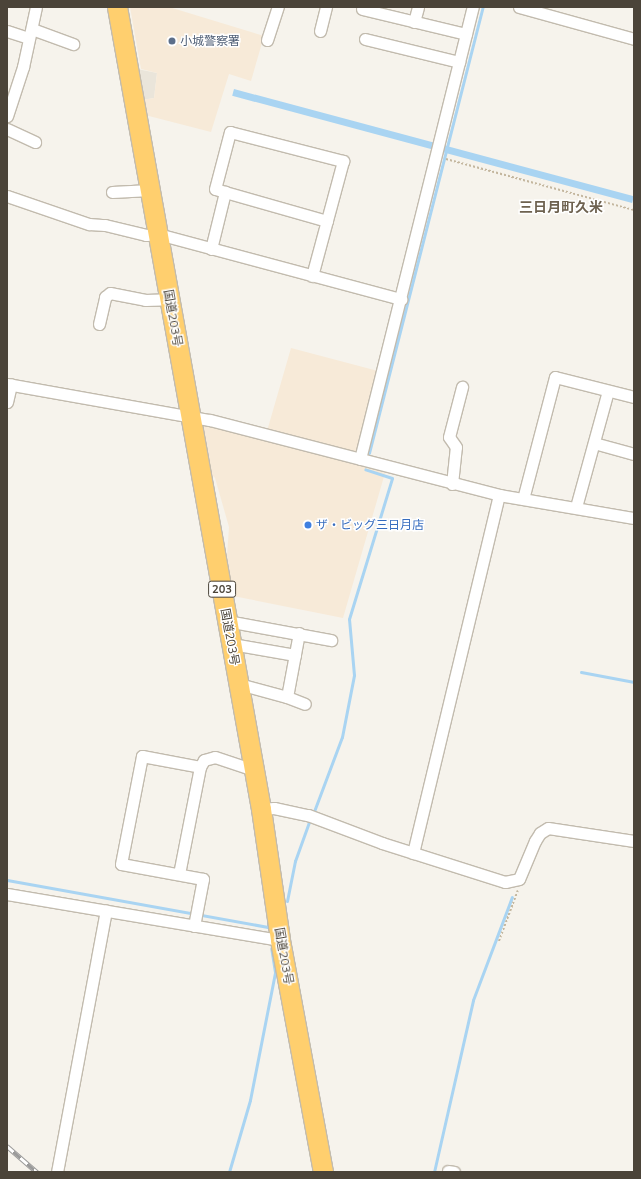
<!DOCTYPE html>
<html>
<head>
<meta charset="utf-8">
<style>
  body { margin:0 }
  #map { position:relative; width:641px; height:1179px; overflow:hidden; background:#f6f3ec; font-family:Mulish,"Noto Sans JP",sans-serif }
  div>[style] { position:absolute }
  [style*='--x'] { left:calc(var(--x)*1px); top:calc(var(--y)*1px); width:calc(var(--w)*1px); rotate:calc(var(--a)*1deg) }
  .residential>* { inset:0; background:#eae5da }
  .commercial>* { inset:0; background:#f7ead8 }
  .water>* { inset:0; background:#a9d4f2; transform-origin:0 0 }
  .stream>* { height:3px; margin:-1.5px; padding:0 1.5px; transform-origin:1.5px; border-radius:1.5px; background:#a9d4f2 }
  .path>* { height:2px; margin-top:-1px; transform-origin:0; background:repeating-linear-gradient(90deg,#c4b79f 0 2px,transparent 0 4px) }
  .roads { filter:drop-shadow(1px 0 #c2bbae) drop-shadow(-1px 0 #c2bbae) drop-shadow(0 1px #c2bbae) drop-shadow(0 -1px #c2bbae) }
  .street>* { height:11px; margin:-5.5px; padding:0 5.5px; transform-origin:5.5px; border-radius:5.5px; background:#fff }
  .highway>* { height:19px; margin:-9.5px; padding:0 9.5px; transform-origin:9.5px; border-radius:9.5px; background:#ffcf6e }
  .rail>* { height:4.5px; margin-top:-2.25px; transform-origin:0; background:repeating-linear-gradient(90deg,#fff 0 9px,#9a9a9a 0 18px); box-sizing:border-box; border-block:1px solid #9a9a9a }
  .dots>* { width:11px; height:11px; translate:-50% -50%; box-sizing:border-box; border:2px solid #fff; border-radius:50% }
  span { translate:-50% -50%; white-space:nowrap; text-align:center; line-height:1.15; -webkit-text-stroke:3px #fff; paint-order:stroke }
  .shield-label span { padding:1px 3px; background:#fff; border:1px solid; border-radius:3px; -webkit-text-stroke-width:0 }
  .shield-label { font-size:11px; color:#4b4439; font-weight:700 }
  .service-label { font-size:12px; color:#4e5e75 }
  .left { translate:0 -50%; text-align:left }
  .street-label { font-size:12px; color:#4b4439 }
  .shop-label { font-size:12px; color:#366cbe }
  .quarter-label { font-size:14px; color:#6e6250; font-weight:700 }
  .frame { position:absolute; inset:0; border:8px solid #4b4439; pointer-events:none }
</style>
</head>
<body>
<div id="map">
  <div class="residential">
    <i style="clip-path:polygon(137px 69px,157px 73px,154px 98px,142px 100px)"></i>
  </div>
  <div class="commercial">
    <i style="clip-path:polygon(130px 7px,169px 7px,264px 36px,251px 81px,229px 74px,211px 132px,145px 115px,142px 100px,154px 98px,157px 73px,141px 69px)"></i>
    <i style="clip-path:polygon(291px 348px,378px 371px,354px 463px,385px 473px,343px 618px,233px 596px,227px 556px,229px 527px,215px 478px,208px 470px,200px 427px,204px 423px,265px 438px)"></i>
  </div>
  <div class="water">
    <i style="left:234px;top:89px;width:414px;height:7px;rotate:15deg"></i>
  </div>
  <div class="stream">
    <i style="--x:369;--y:453;--w:460;--a:-75.7"></i>
    <i style="--x:581;--y:672;--w:54;--a:10.7"></i>
    <i style="--x:313;--y:814;--w:82;--a:-69.4"></i>
    <i style="--x:342;--y:737;--w:63;--a:-79"></i>
    <i style="--x:354;--y:675;--w:56;--a:-95.1"></i>
    <i style="--x:349;--y:619;--w:147;--a:-73"></i>
    <i style="--x:392;--y:478;--w:28;--a:-162"></i>
    <i style="--x:7;--y:880;--w:265;--a:10.2"></i>
    <i style="--x:268;--y:927;--w:8;--a:-90"></i>
    <i style="--x:287;--y:901;--w:41;--a:-78.7"></i>
    <i style="--x:295;--y:861;--w:45;--a:-70.3"></i>
    <i style="--x:229;--y:1172;--w:75;--a:-73.7"></i>
    <i style="--x:250;--y:1100;--w:130;--a:-78.9"></i>
    <i style="--x:275;--y:972;--w:24;--a:-99"></i>
    <i style="--x:434;--y:1172;--w:176;--a:-77.2"></i>
    <i style="--x:473;--y:1000;--w:110;--a:-69.3"></i>
  </div>
  <div class="path">
    <i style="--x:446;--y:159;--w:195;--a:15.2"></i>
    <i style="--x:499;--y:941;--w:54;--a:-69.6"></i>
  </div>
  <div class="roads">
    <div class="street">
      <i style="--x:519;--y:7;--w:119;--a:15.5"></i>
      <i style="--x:362;--y:9;--w:107;--a:13.5"></i>
      <i style="--x:414;--y:22;--w:16;--a:-75"></i>
      <i style="--x:32;--y:29;--w:44;--a:20.1"></i>
      <i style="--x:7;--y:31;--w:23;--a:18"></i>
      <i style="--x:320;--y:31;--w:25;--a:-76"></i>
      <i style="--x:365;--y:39;--w:97;--a:13.7"></i>
      <i style="--x:267;--y:40;--w:35;--a:-72"></i>
      <i style="--x:7;--y:116;--w:52;--a:-71.9"></i>
      <i style="--x:23;--y:67;--w:61;--a:-77.8"></i>
      <i style="--x:7;--y:129;--w:31;--a:25"></i>
      <i style="--x:112;--y:192;--w:38;--a:-3"></i>
      <i style="--x:225;--y:192;--w:10;--a:-163"></i>
      <i style="--x:215;--y:189;--w:59;--a:-75.3"></i>
      <i style="--x:230;--y:132;--w:117;--a:14.4"></i>
      <i style="--x:343;--y:161;--w:119;--a:105.1"></i>
      <i style="--x:7;--y:196;--w:87;--a:18.9"></i>
      <i style="--x:89;--y:224;--w:16;--a:4"></i>
      <i style="--x:105;--y:225;--w:42;--a:13.7"></i>
      <i style="--x:146;--y:235;--w:12;--a:-5"></i>
      <i style="--x:158;--y:234;--w:252;--a:15"></i>
      <i style="--x:211;--y:249;--w:59;--a:-76.2"></i>
      <i style="--x:225;--y:192;--w:106;--a:15.9"></i>
      <i style="--x:99;--y:324;--w:28;--a:-77"></i>
      <i style="--x:105;--y:297;--w:6;--a:-39"></i>
      <i style="--x:110;--y:293;--w:36;--a:11"></i>
      <i style="--x:145;--y:300;--w:24;--a:-2"></i>
      <i style="--x:7;--y:384;--w:206;--a:10.1"></i>
      <i style="--x:210;--y:420;--w:299;--a:14.5"></i>
      <i style="--x:499;--y:495;--w:137;--a:9.7"></i>
      <i style="--x:7;--y:402;--w:18;--a:-77"></i>
      <i style="--x:594;--y:443;--w:41;--a:15.4"></i>
      <i style="--x:360;--y:459;--w:466;--a:-76"></i>
      <i style="--x:452;--y:484;--w:37;--a:-84"></i>
      <i style="--x:456;--y:447;--w:12;--a:-125"></i>
      <i style="--x:449;--y:437;--w:52;--a:-75.4"></i>
      <i style="--x:523;--y:499;--w:126;--a:-75.3"></i>
      <i style="--x:555;--y:377;--w:81;--a:14.2"></i>
      <i style="--x:576;--y:507;--w:120;--a:-74.6"></i>
      <i style="--x:227;--y:621;--w:106;--a:10.4"></i>
      <i style="--x:232;--y:644;--w:64;--a:9.9"></i>
      <i style="--x:239;--y:684;--w:50;--a:15.2"></i>
      <i style="--x:287;--y:697;--w:19;--a:21"></i>
      <i style="--x:287;--y:697;--w:65;--a:-79.4"></i>
      <i style="--x:261;--y:809;--w:13;--a:-4"></i>
      <i style="--x:274;--y:808;--w:35;--a:12"></i>
      <i style="--x:308;--y:815;--w:79;--a:20.7"></i>
      <i style="--x:382;--y:843;--w:129;--a:17.6"></i>
      <i style="--x:505;--y:882;--w:14;--a:-12"></i>
      <i style="--x:519;--y:879;--w:41;--a:-67.2"></i>
      <i style="--x:535;--y:841;--w:9;--a:-58"></i>
      <i style="--x:540;--y:833;--w:9;--a:-32"></i>
      <i style="--x:548;--y:828;--w:87;--a:8.6"></i>
      <i style="--x:413;--y:853;--w:368;--a:-76.5"></i>
      <i style="--x:179;--y:874;--w:109;--a:-78.9"></i>
      <i style="--x:200;--y:767;--w:8;--a:-60"></i>
      <i style="--x:204;--y:760;--w:11;--a:-15"></i>
      <i style="--x:215;--y:757;--w:41;--a:18.4"></i>
      <i style="--x:7;--y:894;--w:277;--a:9.6"></i>
      <i style="--x:194;--y:926;--w:48;--a:-79.2"></i>
      <i style="--x:203;--y:879;--w:83;--a:-169.6"></i>
      <i style="--x:121;--y:864;--w:110;--a:-79"></i>
      <i style="--x:142;--y:756;--w:59;--a:10.7"></i>
      <i style="--x:448;--y:1171;--w:6;--a:9"></i>
      <i style="--x:57;--y:1172;--w:266;--a:-79.4"></i>
    </div>
    <div class="highway">
      <i style="--x:117;--y:7;--w:815;--a:79.82"></i>
      <i style="--x:261;--y:809;--w:132;--a:81.7"></i>
      <i style="--x:280;--y:940;--w:236;--a:79.5"></i>
    </div>
  </div>
  <div class="rail">
    <i style="--x:7;--y:1146;--w:40;--a:41"></i>
  </div>
  <div class="dots">
    <i style="left:172px;top:41px;background:#5c6f8a"></i>
    <i style="left:308px;top:525px;background:#3f7fe0"></i>
  </div>
  <div class="shield-label">
    <span style="left:222px;top:589px">203</span>
  </div>
  <div class="service-label">
    <span class="left" style="left:180px;top:41px">小城警察署</span>
  </div>
  <div class="street-label">
    <span style="left:173px;top:318px;rotate:80deg">国道203号</span>
    <span style="left:230px;top:637px;rotate:80deg">国道203号</span>
    <span style="left:284px;top:956px;rotate:80deg">国道203号</span>
  </div>
  <div class="shop-label">
    <span class="left" style="left:316px;top:525px">ザ・ビッグ三日月店</span>
  </div>
  <div class="quarter-label">
    <span style="left:561px;top:207px">三日月町久米</span>
  </div>
  <div class="frame"></div>
</div>
</body>
</html>
